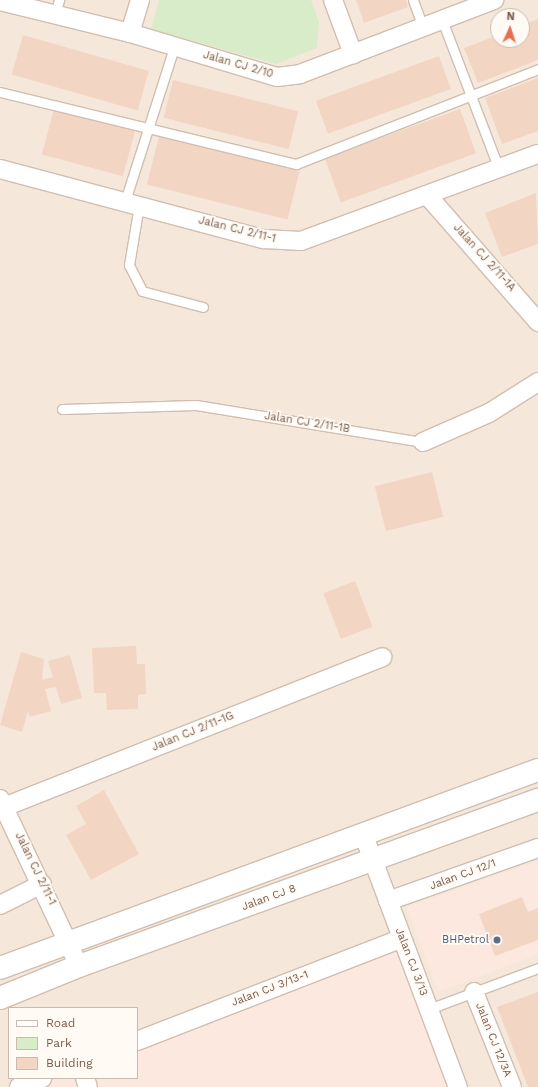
<!DOCTYPE html>
<html>
<head>
<meta charset="utf-8">
<style>
  body { margin:0 }
  #map { position:relative; width:538px; height:1087px; overflow:hidden; background:#fdf6ec; font-family:"Work Sans",sans-serif }
  div>[style] { position:absolute }
  [style*='--x'] { left:calc(var(--x)*1px); top:calc(var(--y)*1px); width:calc(var(--w)*1px); rotate:calc(var(--a)*1deg) }
  .residential>* { inset:0; background:#f5e8da }
  .commercial>* { inset:0; background:#fde8e0 }
  .green>* { inset:0; background:#d8ecc9 }
  .building>* { inset:0; background:#f3d5c3; transform-origin:0 0 }
  .roads { filter:drop-shadow(1px 0 #d1beb0) drop-shadow(-1px 0 #d1beb0) drop-shadow(0 1px #d1beb0) drop-shadow(0 -1px #d1beb0) }
  .service>* { height:9px; margin:-4.5px; padding:0 4.5px; transform-origin:4.5px; border-radius:4.5px; background:#fff }
  .minor>* { height:18px; margin:-9px; padding:0 9px; transform-origin:9px; border-radius:9px; background:#fff }
  .tertiary>* { height:22px; margin:-11px; padding:0 11px; transform-origin:11px; border-radius:11px; background:#fff }
  .dots>* { width:11px; height:11px; translate:-50% -50%; box-sizing:border-box; border:2px solid #fffaf3; border-radius:50% }
  span { translate:-50% -50%; white-space:nowrap; text-align:center; line-height:1.15; -webkit-text-stroke:3.5px #fffaf3; paint-order:stroke }
  .street-label { font-size:11px; color:#7a5c4d }
  .service-label { font-size:11px; color:#4e5e75 }
  .right { translate:-100% -50%; text-align:right }
  .legend { position:absolute; left:8px; top:1007px; width:130px; height:72px; box-sizing:border-box; background:#fffaf3; border:1px solid #cabbb1; margin:0; padding:5px 7px; list-style:none; font-size:12px; color:#7a5c4d }
  .legend li { display:flex; align-items:center; gap:8px; height:20px }
  .legend b { width:20px; border:1px solid #cabbb1 }
  .north { position:absolute; left:490px; top:8px; width:40px; height:40px; box-sizing:border-box; background:#fffaf3; border:1px solid #cabbb1; border-radius:50%; rotate:3deg; font-size:11px; font-weight:700; line-height:16px; text-align:center; color:#7a5c4d }
  .north::after { content:''; display:block; margin:auto; width:14px; height:18px; background:#e76f51; clip-path:polygon(50% 0,100% 100%,50% 72%,0 100%) }
</style>
</head>
<body>
<div id="map">
  <div class="residential">
    <i style="clip-path:polygon(evenodd,0 0,538px 0,538px 1087px,0 1087px,0 0,498px 16px,522px 16px,522px 40px,498px 40px,498px 16px,0 0,9px 1008px,137px 1008px,137px 1078px,9px 1078px,9px 1008px)"></i>
  </div>
  <div class="commercial">
    <i style="clip-path:polygon(538px 861px,538px 954px,438px 992px,407px 907px)"></i>
    <i style="clip-path:polygon(397px 948px,450px 1087px,36px 1087px,60px 1078px,137px 1078px,137px 1048px)"></i>
  </div>
  <div class="green">
    <i style="clip-path:polygon(159px 0,311px 0,319px 22px,317px 48px,276px 64px,151px 29px)"></i>
  </div>
  <div class="building">
    <i style="clip-path:polygon(356px 0,406px 0,408px 7px,364px 23px)"></i>
    <i style="clip-path:polygon(538px 19px,538px 60px,478px 83px,464px 48px,498px 35px,498px 40px,522px 40px,522px 25px)"></i>
    <i style="left:23px;top:35px;width:131px;height:41px;rotate:16deg"></i>
    <i style="left:439px;top:56px;width:35px;height:131px;rotate:70deg"></i>
    <i style="clip-path:polygon(538px 78px,538px 131px,502px 144px,485px 98px)"></i>
    <i style="left:173px;top:80px;width:129px;height:39px;rotate:14deg"></i>
    <i style="left:54px;top:109px;width:84px;height:47px;rotate:15deg"></i>
    <i style="left:460px;top:109px;width:47px;height:144px;rotate:70deg"></i>
    <i style="left:159px;top:136px;width:145px;height:50px;rotate:14deg"></i>
    <i style="clip-path:polygon(536px 193px,538px 244px,502px 257px,485px 213px)"></i>
    <i style="left:432px;top:472px;width:46px;height:59px;rotate:76deg"></i>
    <i style="left:355px;top:581px;width:49px;height:34px;rotate:69deg"></i>
    <i style="clip-path:polygon(136px 646px,137px 664px,145px 664px,146px 694px,138px 695px,138px 709px,107px 710px,106px 693px,94px 693px,92px 648px)"></i>
    <i style="clip-path:polygon(21px 652px,44px 659px,42px 680px,53px 677px,48px 661px,70px 655px,82px 698px,61px 704px,56px 687px,45px 689px,51px 711px,30px 717px,28px 711px,22px 732px,0 725px)"></i>
    <i style="clip-path:polygon(104px 790px,139px 854px,91px 880px,66px 835px,86px 824px,76px 806px)"></i>
    <i style="clip-path:polygon(522px 897px,528px 912px,538px 908px,538px 940px,495px 956px,479px 914px)"></i>
    <i style="clip-path:polygon(538px 992px,538px 1087px,528px 1087px,497px 1007px)"></i>
  </div>
  <div class="roads">
    <div class="service">
      <i style="--x:413;--y:0;--w:29;--a:70"></i>
      <i style="--x:55;--y:14;--w:15;--a:-74"></i>
      <i style="--x:442;--y:20;--w:160;--a:69.1"></i>
      <i style="--x:0;--y:92;--w:305;--a:13.7"></i>
      <i style="--x:296;--y:164;--w:260;--a:-21.4"></i>
      <i style="--x:125;--y:201;--w:162;--a:-72.3"></i>
      <i style="--x:139;--y:205;--w:61;--a:99.5"></i>
      <i style="--x:129;--y:265;--w:29;--a:63"></i>
      <i style="--x:142;--y:291;--w:63;--a:14.7"></i>
      <i style="--x:62;--y:409;--w:134;--a:-1.7"></i>
      <i style="--x:196;--y:405;--w:230;--a:9.3"></i>
      <i style="--x:429;--y:1009;--w:116;--a:-20.6"></i>
    </div>
    <div class="minor">
      <i style="--x:333;--y:0;--w:58;--a:69.7"></i>
      <i style="--x:0;--y:1;--w:134;--a:13.8"></i>
      <i style="--x:130;--y:33;--w:153;--a:16.7"></i>
      <i style="--x:277;--y:77;--w:23;--a:-7"></i>
      <i style="--x:300;--y:74;--w:208;--a:-20.9"></i>
      <i style="--x:130;--y:33;--w:34;--a:-73"></i>
      <i style="--x:0;--y:169;--w:273;--a:14.9"></i>
      <i style="--x:264;--y:239;--w:37;--a:3"></i>
      <i style="--x:301;--y:241;--w:252;--a:-20.2"></i>
      <i style="--x:427;--y:195;--w:169;--a:48.8"></i>
      <i style="--x:423;--y:442;--w:72;--a:-23.7"></i>
      <i style="--x:489;--y:413;--w:58;--a:-32.3"></i>
      <i style="--x:0;--y:799;--w:185;--a:64.7"></i>
      <i style="--x:4;--y:807;--w:407;--a:-21.6"></i>
      <i style="--x:364;--y:836;--w:268;--a:69.5"></i>
      <i style="--x:388;--y:901;--w:159;--a:-19.5"></i>
      <i style="--x:0;--y:905;--w:47;--a:-26.6"></i>
      <i style="--x:474;--y:992;--w:102;--a:68.2"></i>
      <i style="--x:137;--y:1041;--w:284;--a:-21.2"></i>
      <i style="--x:85;--y:1078;--w:9;--a:72"></i>
      <i style="--x:19;--y:1087;--w:25;--a:-21"></i>
    </div>
    <div class="tertiary">
      <i style="--x:0;--y:968;--w:573;--a:-20.21"></i>
      <i style="--x:0;--y:998;--w:85;--a:-22.1"></i>
      <i style="--x:79;--y:966;--w:488;--a:-19.9"></i>
    </div>
  </div>
  <div class="dots">
    <i style="left:497px;top:940px;background:#5c6f8a"></i>
  </div>
  <div class="street-label">
    <span style="left:238px;top:65px;rotate:16deg">Jalan CJ 2/10</span>
    <span style="left:237px;top:230px;rotate:14deg">Jalan CJ 2/11-1</span>
    <span style="left:484px;top:258px;rotate:48deg">Jalan CJ 2/11-1A</span>
    <span style="left:307px;top:423px;rotate:9deg">Jalan CJ 2/11-1B</span>
    <span style="left:193px;top:732px;rotate:-22deg">Jalan CJ 2/11-1G</span>
    <span style="left:35px;top:869px;rotate:64deg">Jalan CJ 2/11-1</span>
    <span style="left:463px;top:875px;rotate:-20deg">Jalan CJ 12/1</span>
    <span style="left:269px;top:898px;rotate:-20deg">Jalan CJ 8</span>
    <span style="left:411px;top:962px;rotate:69deg">Jalan CJ 3/13</span>
    <span style="left:270px;top:989px;rotate:-21deg">Jalan CJ 3/13-1</span>
    <span style="left:493px;top:1040px;rotate:68deg">Jalan CJ 12/3A</span>
  </div>
  <div class="service-label">
    <span class="right" style="left:489px;top:940px">BHPetrol</span>
  </div>
  <ul class="legend">
  <li><b style="height:5px;background:#fff"></b>Road</li>
  <li><b style="height:11px;background:#d8ecc9"></b>Park</li>
  <li><b style="height:11px;background:#f3d5c3"></b>Building</li>
  </ul>
  <div class="north">N</div>
</div>
</body>
</html>
